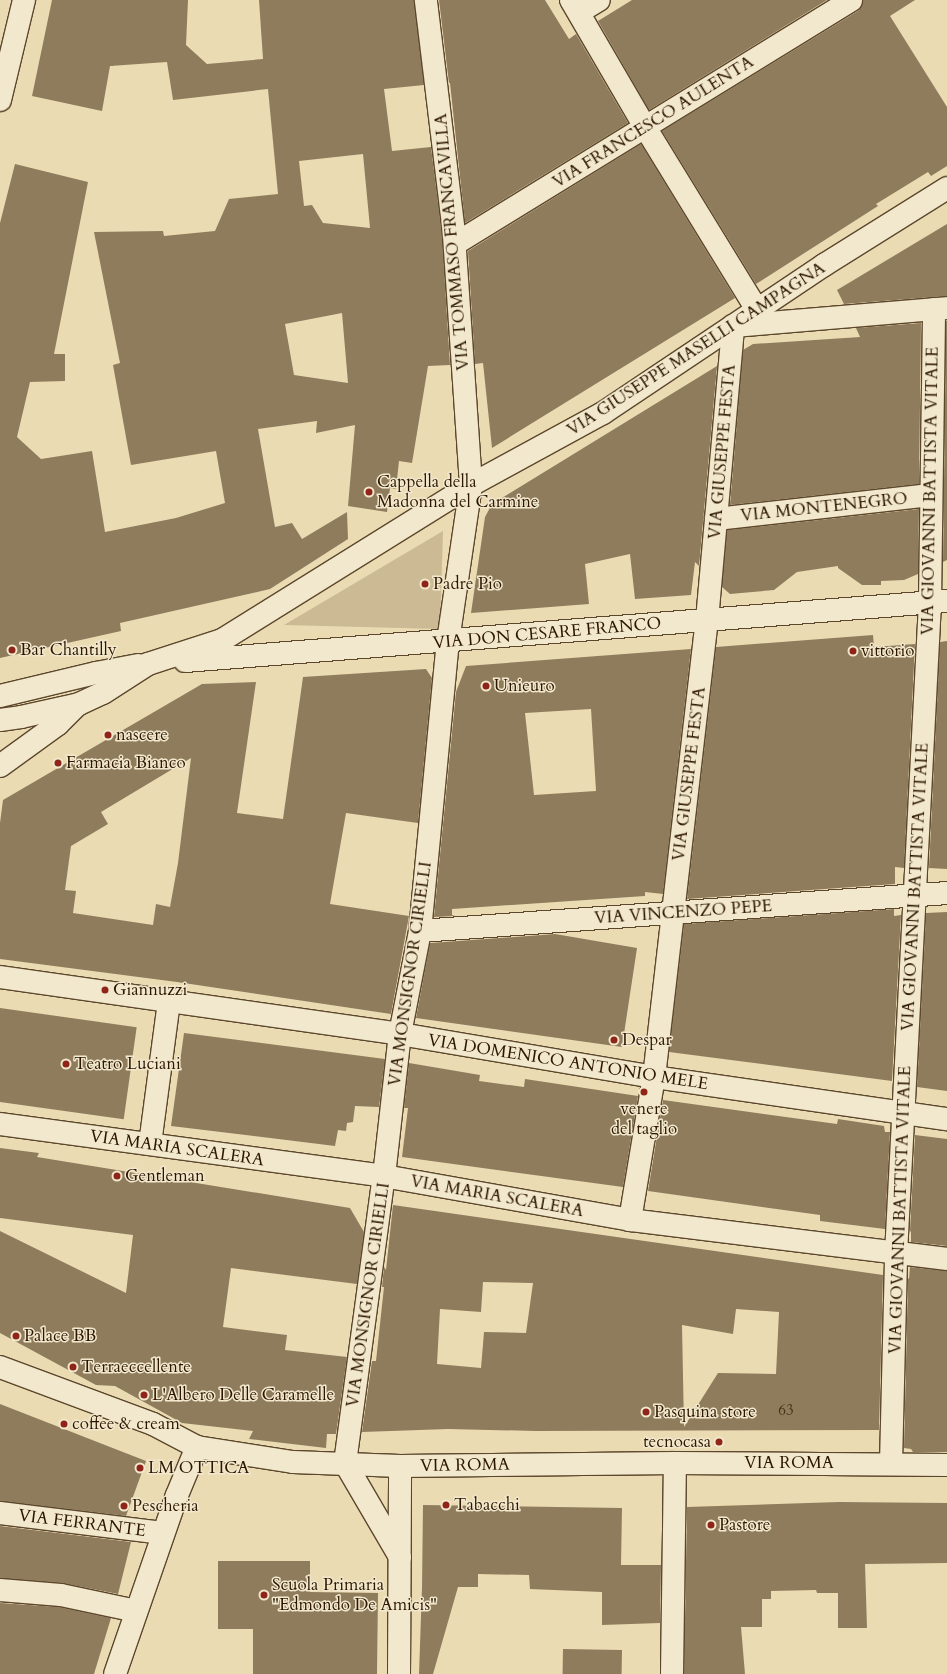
<!DOCTYPE html>
<html>
<head>
<meta charset="utf-8">
<style>
  body { margin:0 }
  #map { position:relative; width:947px; height:1674px; overflow:hidden; background:#ebdbb2; font-family:Cardo,serif }
  div>[style] { position:absolute }
  [style*='--x'] { left:calc(var(--x)*1px); top:calc(var(--y)*1px); width:calc(var(--w)*1px); rotate:calc(var(--a)*1deg) }
  .green>* { inset:0; background:#cbba94 }
  .building>* { inset:0; background:#8f7c5d; transform-origin:0 0 }
  .roads { filter:drop-shadow(1px 0 #5c472c) drop-shadow(-1px 0 #5c472c) drop-shadow(0 1px #5c472c) drop-shadow(0 -1px #5c472c) }
  .minor>* { height:22px; margin:-11px; padding:0 11px; transform-origin:11px; border-radius:11px; background:#f2e8cd }
  .dots>* { width:11px; height:11px; translate:-50% -50%; box-sizing:border-box; border:2px solid #f2e8cd; border-radius:50% }
  span { translate:-50% -50%; white-space:nowrap; text-align:center; line-height:1.15; -webkit-text-stroke:3px #f2e8cd; paint-order:stroke }
  .number-label { font-size:15px; color:#453017 }
  .number-label span { -webkit-text-stroke-width:0 }
  .street-label { font-size:17px; color:#2c1600 }
  .poi-label { font-size:17px; color:#2c1600 }
  .left { translate:0 -50%; text-align:left }
  .right { translate:-100% -50%; text-align:right }
</style>
</head>
<body>
<div id="map">
  <div class="green">
    <i style="clip-path:polygon(443px 531px,440px 629px,284px 625px)"></i>
  </div>
  <div class="building">
    <i style="clip-path:polygon(evenodd,52px 0,188px 0,186px 45px,207px 64px,263px 59px,259px 0,414px 0,424px 85px,384px 89px,392px 151px,431px 147px,442px 234px,450px 365px,428px 366px,412px 463px,399px 461px,396px 489px,390px 488px,387px 512px,348px 506px,355px 425px,316px 433px,317px 421px,258px 429px,275px 527px,292px 523px,302px 539px,347px 512px,348px 539px,270px 589px,120px 623px,121px 631px,0 658px,0 223px,15px 164px,88px 182px,54px 354px,65px 354px,65px 381px,30px 382px,17px 437px,41px 459px,92px 451px,105px 532px,176px 518px,225px 503px,216px 451px,131px 465px,113px 365px,120px 363px,94px 232px,163px 231px,164px 236px,215px 231px,229px 199px,278px 194px,268px 89px,173px 100px,167px 62px,110px 66px,102px 111px,32px 96px,52px 0,363px 154px,370px 228px,323px 223px,312px 205px,304px 206px,299px 161px,363px 154px,52px 0,342px 313px,348px 383px,294px 375px,285px 324px,342px 313px)"></i>
    <i style="clip-path:polygon(439px 0,545px 0,569px 39px,576px 34px,628px 123px,465px 223px,450px 83px,449px 83px)"></i>
    <i style="clip-path:polygon(632px 0,827px 0,649px 110px,598px 21px)"></i>
    <i style="clip-path:polygon(863px 0,915px 0,890px 16px,947px 107px,947px 166px,931px 176px,928px 172px,876px 204px,878px 206px,756px 284px,662px 131px,858px 11px,862px 6px)"></i>
    <i style="clip-path:polygon(641px 144px,735px 298px,492px 448px,483px 363px,475px 364px,468px 251px)"></i>
    <i style="clip-path:polygon(947px 224px,947px 296px,844px 304px,837px 290px)"></i>
    <i style="clip-path:polygon(947px 321px,947px 560px,943px 562px,946px 321px)"></i>
    <i style="clip-path:polygon(921px 323px,919px 484px,730px 505px,743px 350px,753px 344px,860px 337px,856px 328px)"></i>
    <i style="clip-path:polygon(717px 366px,699px 566px,695px 562px,691px 595px,635px 599px,630px 554px,585px 564px,589px 604px,471px 613px,485px 517px,492px 504px)"></i>
    <i style="clip-path:polygon(919px 509px,918px 574px,904px 580px,881px 581px,881px 585px,862px 585px,838px 568px,838px 566px,797px 572px,774px 590px,730px 594px,722px 587px,727px 530px)"></i>
    <i style="clip-path:polygon(873px 635px,874px 647px,915px 644px,904px 868px,895px 867px,895px 884px,687px 899px,716px 647px)"></i>
    <i style="clip-path:polygon(947px 641px,947px 869px,929px 868px,940px 642px)"></i>
    <i style="clip-path:polygon(evenodd,691px 649px,663px 894px,645px 892px,645px 896px,452px 909px,452px 915px,455px 916px,434px 917px,456px 692px,466px 666px,691px 649px,591px 709px,596px 791px,534px 795px,525px 713px,591px 709px)"></i>
    <i style="clip-path:polygon(evenodd,426px 669px,432px 678px,418px 823px,346px 813px,330px 904px,409px 916px,391px 1014px,177px 982px,0 959px,0 823px,3px 800px,202px 684px,256px 682px,237px 813px,283px 819px,303px 677px,426px 669px,191px 758px,178px 863px,170px 907px,156px 904px,153px 925px,73px 913px,76px 891px,65px 890px,71px 846px,108px 824px,101px 812px,191px 758px)"></i>
    <i style="clip-path:polygon(894px 909px,894px 916px,901px 915px,892px 1081px,669px 1052px,684px 924px)"></i>
    <i style="clip-path:polygon(947px 912px,947px 1091px,917px 1087px,926px 913px)"></i>
    <i style="clip-path:polygon(555px 934px,637px 948px,622px 1047px,416px 1018px,430px 943px)"></i>
    <i style="left:0;top:1008px;width:138px;height:93px;rotate:8deg"></i>
    <i style="clip-path:polygon(184px 1033px,385px 1059px,379px 1107px,355px 1106px,353px 1122px,347px 1123px,346px 1131px,338px 1130px,335px 1146px,171px 1126px)"></i>
    <i style="clip-path:polygon(409px 1063px,480px 1075px,479px 1081px,524px 1087px,525px 1079px,638px 1096px,623px 1187px,402px 1157px,408px 1108px,404px 1108px)"></i>
    <i style="clip-path:polygon(663px 1100px,837px 1124px,838px 1119px,884px 1126px,885px 1132px,890px 1132px,885px 1229px,820px 1221px,820px 1215px,648px 1191px)"></i>
    <i style="clip-path:polygon(915px 1135px,947px 1139px,947px 1246px,911px 1242px,911px 1232px,910px 1231px)"></i>
    <i style="clip-path:polygon(0 1148px,39px 1153px,37px 1157px,350px 1208px,364px 1232px,357px 1284px,231px 1268px,223px 1327px,287px 1335px,285px 1350px,347px 1357px,336px 1434px,327px 1434px,326px 1448px,249px 1439px,253px 1431px,182px 1423px,115px 1386px,96px 1385px,0 1333px,0 1231px,126px 1293px,133px 1235px,0 1218px)"></i>
    <i style="clip-path:polygon(evenodd,393px 1205px,883px 1275px,879px 1430px,536px 1431px,448px 1429px,362px 1432px,372px 1361px,376px 1361px,384px 1287px,382px 1287px,384px 1267px,386px 1270px,393px 1205px,483px 1282px,533px 1283px,526px 1333px,484px 1332px,481px 1368px,437px 1364px,440px 1309px,481px 1312px,483px 1282px,393px 1205px,736px 1309px,779px 1312px,776px 1374px,718px 1373px,684px 1427px,682px 1325px,733px 1334px,736px 1309px)"></i>
    <i style="clip-path:polygon(910px 1267px,947px 1271px,947px 1452px,913px 1452px,911px 1449px,904px 1448px,908px 1278px,909px 1279px)"></i>
    <i style="clip-path:polygon(0 1404px,146px 1461px,126px 1516px,0 1501px)"></i>
    <i style="clip-path:polygon(839px 1502px,947px 1503px,947px 1563px,865px 1564px,867px 1628px,838px 1628px,838px 1593px,817px 1593px,816px 1590px,771px 1591px,771px 1599px,762px 1599px,762px 1627px,741px 1627px,745px 1674px,684px 1674px,687px 1507px)"></i>
    <i style="clip-path:polygon(423px 1505px,622px 1508px,621px 1565px,661px 1565px,660px 1623px,602px 1625px,602px 1592px,530px 1589px,529px 1575px,478px 1574px,478px 1587px,458px 1587px,433px 1674px,419px 1674px,422px 1587px)"></i>
    <i style="clip-path:polygon(0 1526px,131px 1542px,118px 1594px,62px 1583px,0 1578px)"></i>
    <i style="clip-path:polygon(218px 1561px,310px 1561px,310px 1592px,378px 1593px,377px 1674px,253px 1674px,253px 1629px,218px 1629px)"></i>
    <i style="clip-path:polygon(0 1603px,59px 1607px,111px 1618px,94px 1674px,0 1674px)"></i>
    <i style="left:563px;top:1649px;width:59px;height:25px;rotate:1deg"></i>
  </div>
  <div class="roads">
    <div class="minor">
      <i style="--x:571;--y:0;--w:147;--a:59.8"></i>
      <i style="--x:645;--y:127;--w:215;--a:58.5"></i>
      <i style="--x:579;--y:12;--w:23;--a:-31"></i>
      <i style="--x:0;--y:100;--w:103;--a:-76.5"></i>
      <i style="--x:455;--y:244;--w:465;--a:-31.6"></i>
      <i style="--x:716;--y:519;--w:216;--a:-6.4"></i>
      <i style="--x:185;--y:661;--w:764;--a:-4.5"></i>
      <i style="--x:0;--y:696;--w:99;--a:-13.5"></i>
      <i style="--x:96;--y:673;--w:43;--a:-10.8"></i>
      <i style="--x:0;--y:720;--w:21;--a:-8"></i>
      <i style="--x:21;--y:717;--w:59;--a:-12.6"></i>
      <i style="--x:79;--y:704;--w:26;--a:-25"></i>
      <i style="--x:103;--y:693;--w:54;--a:-32.8"></i>
      <i style="--x:148;--y:664;--w:78;--a:-18"></i>
      <i style="--x:222;--y:640;--w:293;--a:-31.9"></i>
      <i style="--x:471;--y:485;--w:150;--a:-28.6"></i>
      <i style="--x:603;--y:413;--w:266;--a:-33.8"></i>
      <i style="--x:824;--y:265;--w:145;--a:-32"></i>
      <i style="--x:0;--y:766;--w:72;--a:-35.9"></i>
      <i style="--x:58;--y:724;--w:27;--a:-45"></i>
      <i style="--x:420;--y:931;--w:528;--a:-4.12"></i>
      <i style="--x:0;--y:977;--w:404;--a:8.1"></i>
      <i style="--x:400;--y:1034;--w:258;--a:9.6"></i>
      <i style="--x:654;--y:1077;--w:296;--a:8.2"></i>
      <i style="--x:0;--y:1124;--w:388;--a:7.7"></i>
      <i style="--x:384;--y:1176;--w:250;--a:10.1"></i>
      <i style="--x:630;--y:1220;--w:319;--a:7"></i>
      <i style="--x:150;--y:1144;--w:144;--a:-82.4"></i>
      <i style="--x:630;--y:1220;--w:145;--a:-80.5"></i>
      <i style="--x:654;--y:1077;--w:460;--a:-83.4"></i>
      <i style="--x:707;--y:620;--w:295;--a:-84.9"></i>
      <i style="--x:733;--y:326;--w:215;--a:-4.8"></i>
      <i style="--x:0;--y:1367;--w:163;--a:20.4"></i>
      <i style="--x:153;--y:1424;--w:50;--a:27.6"></i>
      <i style="--x:197;--y:1447;--w:97;--a:8.9"></i>
      <i style="--x:293;--y:1462;--w:107;--a:2.1"></i>
      <i style="--x:400;--y:1466;--w:275;--a:-0.6"></i>
      <i style="--x:675;--y:1463;--w:272;--a:0.4"></i>
      <i style="--x:891;--y:1464;--w:210;--a:-88.6"></i>
      <i style="--x:896;--y:1254;--w:653;--a:-87.01"></i>
      <i style="--x:930;--y:602;--w:293;--a:-89.2"></i>
      <i style="--x:0;--y:1513;--w:164;--a:7"></i>
      <i style="--x:400;--y:1557;--w:109;--a:-120.3"></i>
      <i style="--x:345;--y:1463;--w:290;--a:-82.3"></i>
      <i style="--x:384;--y:1176;--w:143;--a:-83.6"></i>
      <i style="--x:400;--y:1034;--w:105;--a:-79"></i>
      <i style="--x:420;--y:931;--w:291;--a:-84.5"></i>
      <i style="--x:448;--y:641;--w:158;--a:-81.6"></i>
      <i style="--x:471;--y:485;--w:253;--a:-93.9"></i>
      <i style="--x:454;--y:233;--w:235;--a:-96.9"></i>
      <i style="--x:0;--y:1590;--w:61;--a:4.7"></i>
      <i style="--x:61;--y:1595;--w:77;--a:12"></i>
      <i style="--x:115;--y:1674;--w:189;--a:-70.9"></i>
      <i style="--x:177;--y:1495;--w:52;--a:-67.4"></i>
      <i style="--x:399;--y:1674;--w:208;--a:-89.7"></i>
      <i style="--x:672;--y:1674;--w:211;--a:-89.2"></i>
    </div>
  </div>
  <div class="dots">
    <i style="left:369px;top:492px;background:#8f2418"></i>
    <i style="left:425px;top:584px;background:#8f2418"></i>
    <i style="left:12px;top:650px;background:#8f2418"></i>
    <i style="left:853px;top:651px;background:#8f2418"></i>
    <i style="left:486px;top:686px;background:#8f2418"></i>
    <i style="left:108px;top:735px;background:#8f2418"></i>
    <i style="left:58px;top:763px;background:#8f2418"></i>
    <i style="left:105px;top:990px;background:#8f2418"></i>
    <i style="left:614px;top:1040px;background:#8f2418"></i>
    <i style="left:66px;top:1064px;background:#8f2418"></i>
    <i style="left:644px;top:1092px;background:#8f2418"></i>
    <i style="left:117px;top:1176px;background:#8f2418"></i>
    <i style="left:16px;top:1336px;background:#8f2418"></i>
    <i style="left:73px;top:1367px;background:#8f2418"></i>
    <i style="left:144px;top:1395px;background:#8f2418"></i>
    <i style="left:646px;top:1412px;background:#8f2418"></i>
    <i style="left:64px;top:1424px;background:#8f2418"></i>
    <i style="left:719px;top:1442px;background:#8f2418"></i>
    <i style="left:140px;top:1468px;background:#8f2418"></i>
    <i style="left:446px;top:1505px;background:#8f2418"></i>
    <i style="left:124px;top:1506px;background:#8f2418"></i>
    <i style="left:711px;top:1525px;background:#8f2418"></i>
    <i style="left:264px;top:1595px;background:#8f2418"></i>
  </div>
  <div class="number-label">
    <span style="left:786px;top:1411px">63</span>
  </div>
  <div class="street-label">
    <span style="left:653px;top:122px;rotate:-32deg">VIA FRANCESCO AULENTA</span>
    <span style="left:452px;top:242px;rotate:-95deg">VIA TOMMASO FRANCAVILLA</span>
    <span style="left:696px;top:349px;rotate:-33deg">VIA GIUSEPPE MASELLI CAMPAGNA</span>
    <span style="left:722px;top:452px;rotate:-85deg">VIA GIUSEPPE FESTA</span>
    <span style="left:930px;top:491px;rotate:-89deg">VIA GIOVANNI BATTISTA VITALE</span>
    <span style="left:824px;top:507px;rotate:-6deg">VIA MONTENEGRO</span>
    <span style="left:547px;top:633px;rotate:-5deg">VIA DON CESARE FRANCO</span>
    <span style="left:689px;top:774px;rotate:-83deg">VIA GIUSEPPE FESTA</span>
    <span style="left:915px;top:887px;rotate:-87deg">VIA GIOVANNI BATTISTA VITALE</span>
    <span style="left:683px;top:912px;rotate:-4deg">VIA VINCENZO PEPE</span>
    <span style="left:410px;top:974px;rotate:-82deg">VIA MONSIGNOR CIRIELLI</span>
    <span style="left:568px;top:1062px;rotate:9deg">VIA DOMENICO ANTONIO MELE</span>
    <span style="left:177px;top:1148px;rotate:8deg">VIA MARIA SCALERA</span>
    <span style="left:497px;top:1196px;rotate:10deg">VIA MARIA SCALERA</span>
    <span style="left:900px;top:1210px;rotate:-88deg">VIA GIOVANNI BATTISTA VITALE</span>
    <span style="left:368px;top:1295px;rotate:-82deg">VIA MONSIGNOR CIRIELLI</span>
    <span style="left:789px;top:1463px">VIA ROMA</span>
    <span style="left:465px;top:1465px;rotate:-1deg">VIA ROMA</span>
    <span style="left:82px;top:1523px;rotate:7deg">VIA FERRANTE</span>
  </div>
  <div class="poi-label">
    <span class="left" style="left:377px;top:492px">Cappella della<br>Madonna del Carmine</span>
    <span class="left" style="left:433px;top:584px">Padre Pio</span>
    <span class="left" style="left:20px;top:650px">Bar Chantilly</span>
    <span class="left" style="left:861px;top:651px">vittorio</span>
    <span class="left" style="left:494px;top:686px">Unieuro</span>
    <span class="left" style="left:116px;top:735px">nascere</span>
    <span class="left" style="left:66px;top:763px">Farmacia Bianco</span>
    <span class="left" style="left:113px;top:990px">Giannuzzi</span>
    <span class="left" style="left:622px;top:1040px">Despar</span>
    <span class="left" style="left:74px;top:1064px">Teatro Luciani</span>
    <span style="left:644px;top:1119px">venere<br>del taglio</span>
    <span class="left" style="left:125px;top:1176px">Gentleman</span>
    <span class="left" style="left:24px;top:1336px">Palace BB</span>
    <span class="left" style="left:81px;top:1367px">Terraeccellente</span>
    <span class="left" style="left:152px;top:1395px">L'Albero Delle Caramelle</span>
    <span class="left" style="left:654px;top:1412px">Pasquina store</span>
    <span class="left" style="left:72px;top:1424px">coffee &amp; cream</span>
    <span class="right" style="left:711px;top:1442px">tecnocasa</span>
    <span class="left" style="left:148px;top:1468px">LM OTTICA</span>
    <span class="left" style="left:454px;top:1505px">Tabacchi</span>
    <span class="left" style="left:132px;top:1506px">Pescheria</span>
    <span class="left" style="left:719px;top:1525px">Pastore</span>
    <span class="left" style="left:272px;top:1595px">Scuola Primaria<br>"Edmondo De Amicis"</span>
  </div>
</div>
</body>
</html>
